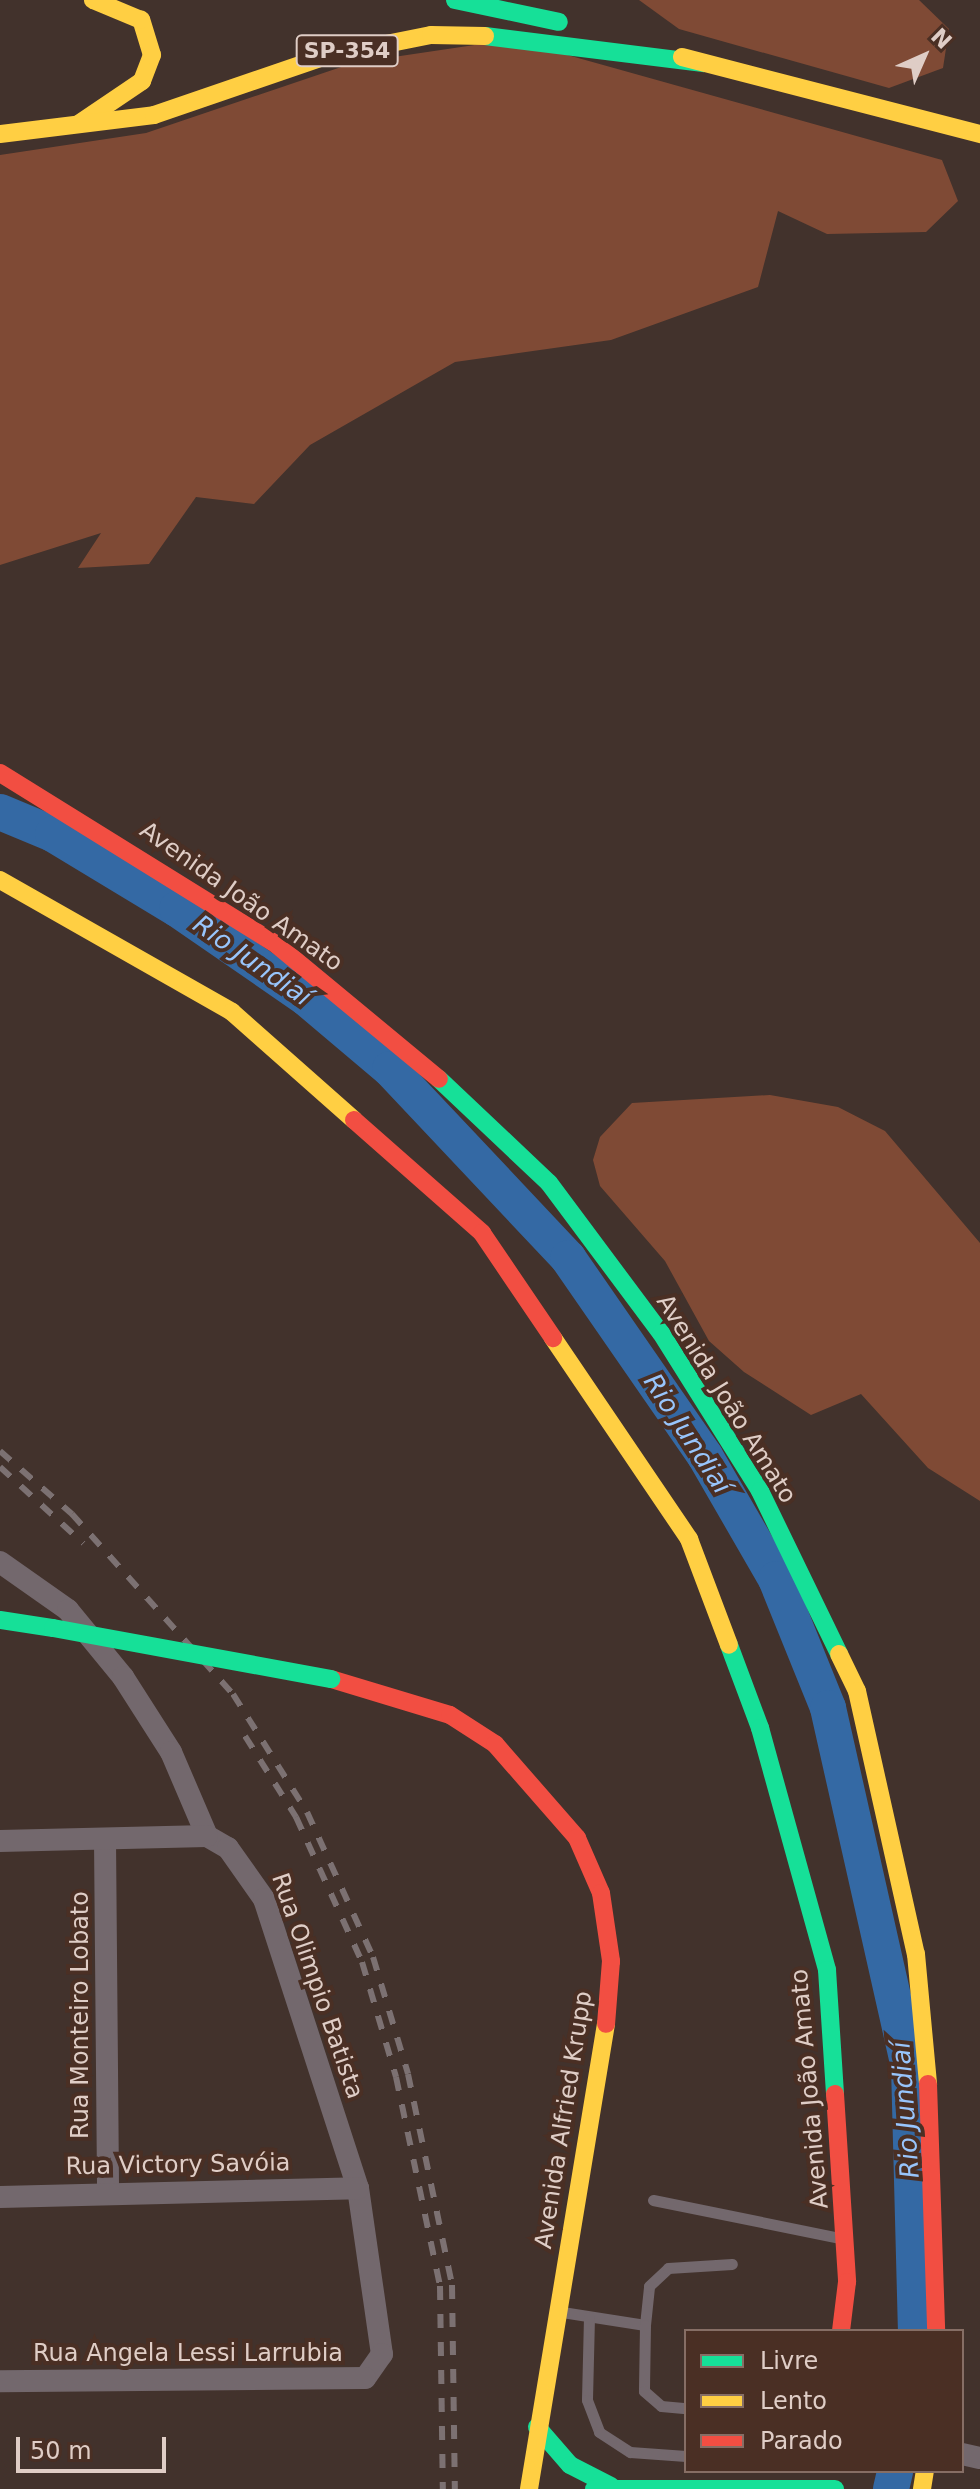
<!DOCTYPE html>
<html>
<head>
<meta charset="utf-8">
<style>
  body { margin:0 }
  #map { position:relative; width:980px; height:2489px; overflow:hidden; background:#42322c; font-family:"DejaVu Sans",sans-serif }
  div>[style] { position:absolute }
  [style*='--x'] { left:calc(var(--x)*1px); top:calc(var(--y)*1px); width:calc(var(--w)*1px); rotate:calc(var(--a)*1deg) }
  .green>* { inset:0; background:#7f4a35 }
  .river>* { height:36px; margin:-18px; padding:0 18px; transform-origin:18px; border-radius:18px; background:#3469a4 }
  .lane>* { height:11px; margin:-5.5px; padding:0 5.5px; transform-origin:5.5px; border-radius:5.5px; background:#73686d }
  .street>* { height:22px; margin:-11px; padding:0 11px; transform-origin:11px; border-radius:11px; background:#73686d }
  .fast>* { height:18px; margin:-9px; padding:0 9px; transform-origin:9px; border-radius:9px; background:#16e098 }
  .slow>* { height:18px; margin:-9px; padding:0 9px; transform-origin:9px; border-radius:9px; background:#ffcf43 }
  .jam>* { height:18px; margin:-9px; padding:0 9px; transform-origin:9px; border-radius:9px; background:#f24e42 }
  .rail>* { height:6px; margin-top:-3px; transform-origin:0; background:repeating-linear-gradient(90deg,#7c7172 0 14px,transparent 0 28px) }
  .fast-bridge>* { height:18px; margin:-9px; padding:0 9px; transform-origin:9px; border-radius:9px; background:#16e098 }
  span { translate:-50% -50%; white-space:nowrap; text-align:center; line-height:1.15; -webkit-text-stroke:8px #4a2f24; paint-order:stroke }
  .shield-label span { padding:2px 6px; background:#4a2f24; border:2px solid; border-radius:6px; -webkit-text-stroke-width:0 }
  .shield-label { font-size:22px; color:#dfcdc6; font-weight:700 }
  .street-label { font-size:24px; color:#dfcdc6 }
  .water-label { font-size:26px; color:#98c5fc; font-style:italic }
  .legend { position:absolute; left:684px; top:2329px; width:280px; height:144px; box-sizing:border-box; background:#4a2f24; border:2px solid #866e65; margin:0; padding:10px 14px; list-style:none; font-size:24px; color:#dfcdc6 }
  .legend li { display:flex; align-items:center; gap:16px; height:40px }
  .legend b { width:40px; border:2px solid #866e65 }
  .north { position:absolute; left:884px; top:16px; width:80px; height:80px; -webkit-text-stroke:6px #4a2f24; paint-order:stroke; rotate:45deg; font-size:22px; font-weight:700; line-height:32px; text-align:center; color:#dfcdc6 }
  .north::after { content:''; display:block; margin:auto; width:28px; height:36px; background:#dfcdc6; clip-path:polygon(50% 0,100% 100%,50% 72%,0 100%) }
  .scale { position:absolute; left:16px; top:2437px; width:150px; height:36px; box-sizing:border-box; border:4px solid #dfcdc6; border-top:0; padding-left:10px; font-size:24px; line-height:28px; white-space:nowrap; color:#dfcdc6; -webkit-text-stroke:6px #4a2f24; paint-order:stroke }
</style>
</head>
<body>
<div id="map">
  <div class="green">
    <i style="clip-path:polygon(639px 0,919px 0,949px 29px,943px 68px,889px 88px,679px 29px)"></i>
    <i style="clip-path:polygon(488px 43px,546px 49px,942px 160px,958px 201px,926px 232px,827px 234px,778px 211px,758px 287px,611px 340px,455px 362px,310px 445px,254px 504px,196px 497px,149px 564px,78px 568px,101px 533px,0 565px,0 155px,146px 133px,353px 63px)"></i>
    <i style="clip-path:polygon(770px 1095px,838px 1107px,885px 1131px,980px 1243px,980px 1501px,928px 1468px,861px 1394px,811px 1415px,744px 1372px,709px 1341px,665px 1261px,600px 1186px,593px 1160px,600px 1137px,632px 1103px)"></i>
  </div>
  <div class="river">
    <i style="--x:0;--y:812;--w:57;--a:22.5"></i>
    <i style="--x:53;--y:834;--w:145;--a:31.2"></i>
    <i style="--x:177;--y:909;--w:157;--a:34.6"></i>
    <i style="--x:306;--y:998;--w:110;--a:40.2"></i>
    <i style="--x:390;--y:1069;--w:260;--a:46.7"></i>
    <i style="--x:568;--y:1258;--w:241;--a:55.3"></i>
    <i style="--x:705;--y:1456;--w:142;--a:60"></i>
    <i style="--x:776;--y:1579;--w:139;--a:68"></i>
    <i style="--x:828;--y:1708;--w:367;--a:77.3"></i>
    <i style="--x:909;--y:2066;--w:265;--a:88.5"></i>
    <i style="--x:891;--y:2489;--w:18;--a:-77"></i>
  </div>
  <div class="lane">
    <i style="--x:653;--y:2200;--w:191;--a:11.5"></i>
    <i style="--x:562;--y:2312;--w:84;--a:8.9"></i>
    <i style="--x:645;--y:2325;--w:39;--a:-84"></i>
    <i style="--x:649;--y:2286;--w:26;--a:-43"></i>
    <i style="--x:668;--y:2268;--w:64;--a:-3.6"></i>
    <i style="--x:589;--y:2317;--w:83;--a:91.4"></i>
    <i style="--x:587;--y:2400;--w:34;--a:69"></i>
    <i style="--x:599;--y:2432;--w:37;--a:33"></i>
    <i style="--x:630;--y:2452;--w:56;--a:4.1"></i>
    <i style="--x:645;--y:2325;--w:66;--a:90.9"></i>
    <i style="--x:644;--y:2391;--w:23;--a:41"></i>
    <i style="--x:661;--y:2406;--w:25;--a:5"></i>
  </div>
  <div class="street">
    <i style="--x:0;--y:1562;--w:83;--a:35.2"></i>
    <i style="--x:68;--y:1610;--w:87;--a:50.6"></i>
    <i style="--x:123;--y:1677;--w:89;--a:57.4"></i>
    <i style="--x:171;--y:1752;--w:91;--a:66.8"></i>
    <i style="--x:207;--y:1836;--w:24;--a:30"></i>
    <i style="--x:228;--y:1848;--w:62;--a:54.8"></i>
    <i style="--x:264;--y:1899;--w:304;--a:72"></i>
    <i style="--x:358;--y:2188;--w:168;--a:81.8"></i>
    <i style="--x:382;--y:2354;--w:29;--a:125"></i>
    <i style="--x:365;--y:2378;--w:365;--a:179.5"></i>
    <i style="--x:105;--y:1840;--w:350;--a:89.5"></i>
    <i style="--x:0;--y:1841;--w:207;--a:-1.4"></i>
    <i style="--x:0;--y:2197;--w:358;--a:-1.4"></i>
    <i style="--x:962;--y:2454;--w:18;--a:13"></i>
  </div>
  <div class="fast">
    <i style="--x:455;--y:0;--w:106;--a:11.9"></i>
    <i style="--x:485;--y:36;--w:220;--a:7.1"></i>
    <i style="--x:439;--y:1079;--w:151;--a:43.4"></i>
    <i style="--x:549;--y:1183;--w:187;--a:53.3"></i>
    <i style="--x:661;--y:1333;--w:186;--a:57.9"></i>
    <i style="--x:760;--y:1491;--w:181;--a:64.1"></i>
    <i style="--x:0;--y:1620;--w:54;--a:8.6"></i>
    <i style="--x:729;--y:1645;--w:89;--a:69.5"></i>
    <i style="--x:760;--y:1728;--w:251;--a:74.5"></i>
    <i style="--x:827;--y:1970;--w:124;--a:86.3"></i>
    <i style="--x:537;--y:2427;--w:50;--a:49"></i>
    <i style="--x:570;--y:2465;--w:46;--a:27.1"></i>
    <i style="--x:594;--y:2489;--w:241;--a:0"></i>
  </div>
  <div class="slow">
    <i style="--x:682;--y:57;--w:308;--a:14.5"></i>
    <i style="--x:80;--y:123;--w:75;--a:-34.1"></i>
    <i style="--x:142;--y:81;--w:28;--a:-69"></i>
    <i style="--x:152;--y:55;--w:37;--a:-107"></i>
    <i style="--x:141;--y:20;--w:52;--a:-157.4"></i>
    <i style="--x:0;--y:134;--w:155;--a:-7"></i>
    <i style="--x:154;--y:115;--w:182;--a:-18.9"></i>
    <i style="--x:326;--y:56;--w:107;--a:-11.3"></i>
    <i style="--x:431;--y:35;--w:54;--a:1.1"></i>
    <i style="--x:0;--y:880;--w:267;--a:29.6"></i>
    <i style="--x:232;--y:1012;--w:163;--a:41.5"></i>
    <i style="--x:553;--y:1338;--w:243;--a:55.9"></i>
    <i style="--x:689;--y:1539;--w:113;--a:69.3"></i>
    <i style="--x:839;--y:1654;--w:41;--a:64.1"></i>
    <i style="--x:857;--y:1691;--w:270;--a:77.4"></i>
    <i style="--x:916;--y:1954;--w:131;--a:84.7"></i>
    <i style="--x:529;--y:2489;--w:471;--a:-80.6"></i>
    <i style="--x:922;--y:2489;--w:18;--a:-81"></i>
  </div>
  <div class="jam">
    <i style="--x:0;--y:773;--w:326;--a:31.8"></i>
    <i style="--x:277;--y:945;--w:210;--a:39.6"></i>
    <i style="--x:354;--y:1120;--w:171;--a:41.4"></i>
    <i style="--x:482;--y:1233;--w:127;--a:55.9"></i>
    <i style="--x:331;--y:1679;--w:124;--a:16.8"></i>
    <i style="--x:450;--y:1715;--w:54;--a:32.8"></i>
    <i style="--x:495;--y:1744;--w:125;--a:48.9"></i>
    <i style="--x:577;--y:1838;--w:60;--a:66.4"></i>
    <i style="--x:601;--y:1893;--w:69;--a:81.6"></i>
    <i style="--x:611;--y:1961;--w:63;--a:94.5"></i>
    <i style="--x:928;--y:2084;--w:247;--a:88.1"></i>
    <i style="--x:835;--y:2094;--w:188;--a:86.3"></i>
    <i style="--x:847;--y:2282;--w:49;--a:97"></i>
  </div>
  <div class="rail">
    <i style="--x:0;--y:1451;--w:96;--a:41.2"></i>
    <i style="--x:72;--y:1514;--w:241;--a:48.2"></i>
    <i style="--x:233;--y:1694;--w:139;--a:57.9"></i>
    <i style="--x:307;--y:1812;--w:159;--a:65.5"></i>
    <i style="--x:373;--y:1957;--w:122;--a:73.3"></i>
    <i style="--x:408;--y:2074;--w:216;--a:78.2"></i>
    <i style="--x:452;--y:2285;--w:204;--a:89.2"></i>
    <i style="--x:0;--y:1467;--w:113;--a:42.5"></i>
    <i style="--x:245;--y:1736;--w:96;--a:57.8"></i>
    <i style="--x:296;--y:1817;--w:159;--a:65.5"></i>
    <i style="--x:362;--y:1962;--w:120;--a:73.5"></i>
    <i style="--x:396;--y:2077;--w:214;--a:78.1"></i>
    <i style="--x:440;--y:2286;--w:203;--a:89.2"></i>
  </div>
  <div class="fast-bridge">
    <i style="--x:53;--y:1628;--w:283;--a:10.4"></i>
  </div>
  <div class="shield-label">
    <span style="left:347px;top:51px">SP-354</span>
  </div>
  <div class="street-label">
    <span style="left:241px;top:897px;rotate:35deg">Avenida João Amato</span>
    <span style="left:726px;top:1399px;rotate:58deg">Avenida João Amato</span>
    <span style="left:317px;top:1986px;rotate:71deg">Rua Olimpio Batista</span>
    <span style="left:81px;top:2015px;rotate:-90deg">Rua Monteiro Lobato</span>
    <span style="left:810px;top:2089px;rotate:-95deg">Avenida João Amato</span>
    <span style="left:564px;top:2120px;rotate:-81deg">Avenida Alfried Krupp</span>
    <span style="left:178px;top:2165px;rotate:-1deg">Rua Victory Savóia</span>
    <span style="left:188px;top:2354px">Rua Angela Lessi Larrubia</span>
  </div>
  <div class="water-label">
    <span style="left:252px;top:961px;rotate:35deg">Rio Jundiaí</span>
    <span style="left:687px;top:1434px;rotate:57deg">Rio Jundiaí</span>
    <span style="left:906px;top:2110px;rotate:-94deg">Rio Jundiaí</span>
  </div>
  <ul class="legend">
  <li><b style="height:10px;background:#16e098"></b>Livre</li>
  <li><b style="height:10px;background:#ffcf43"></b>Lento</li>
  <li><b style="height:10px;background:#f24e42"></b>Parado</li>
  </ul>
  <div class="north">N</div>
  <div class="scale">50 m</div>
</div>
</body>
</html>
